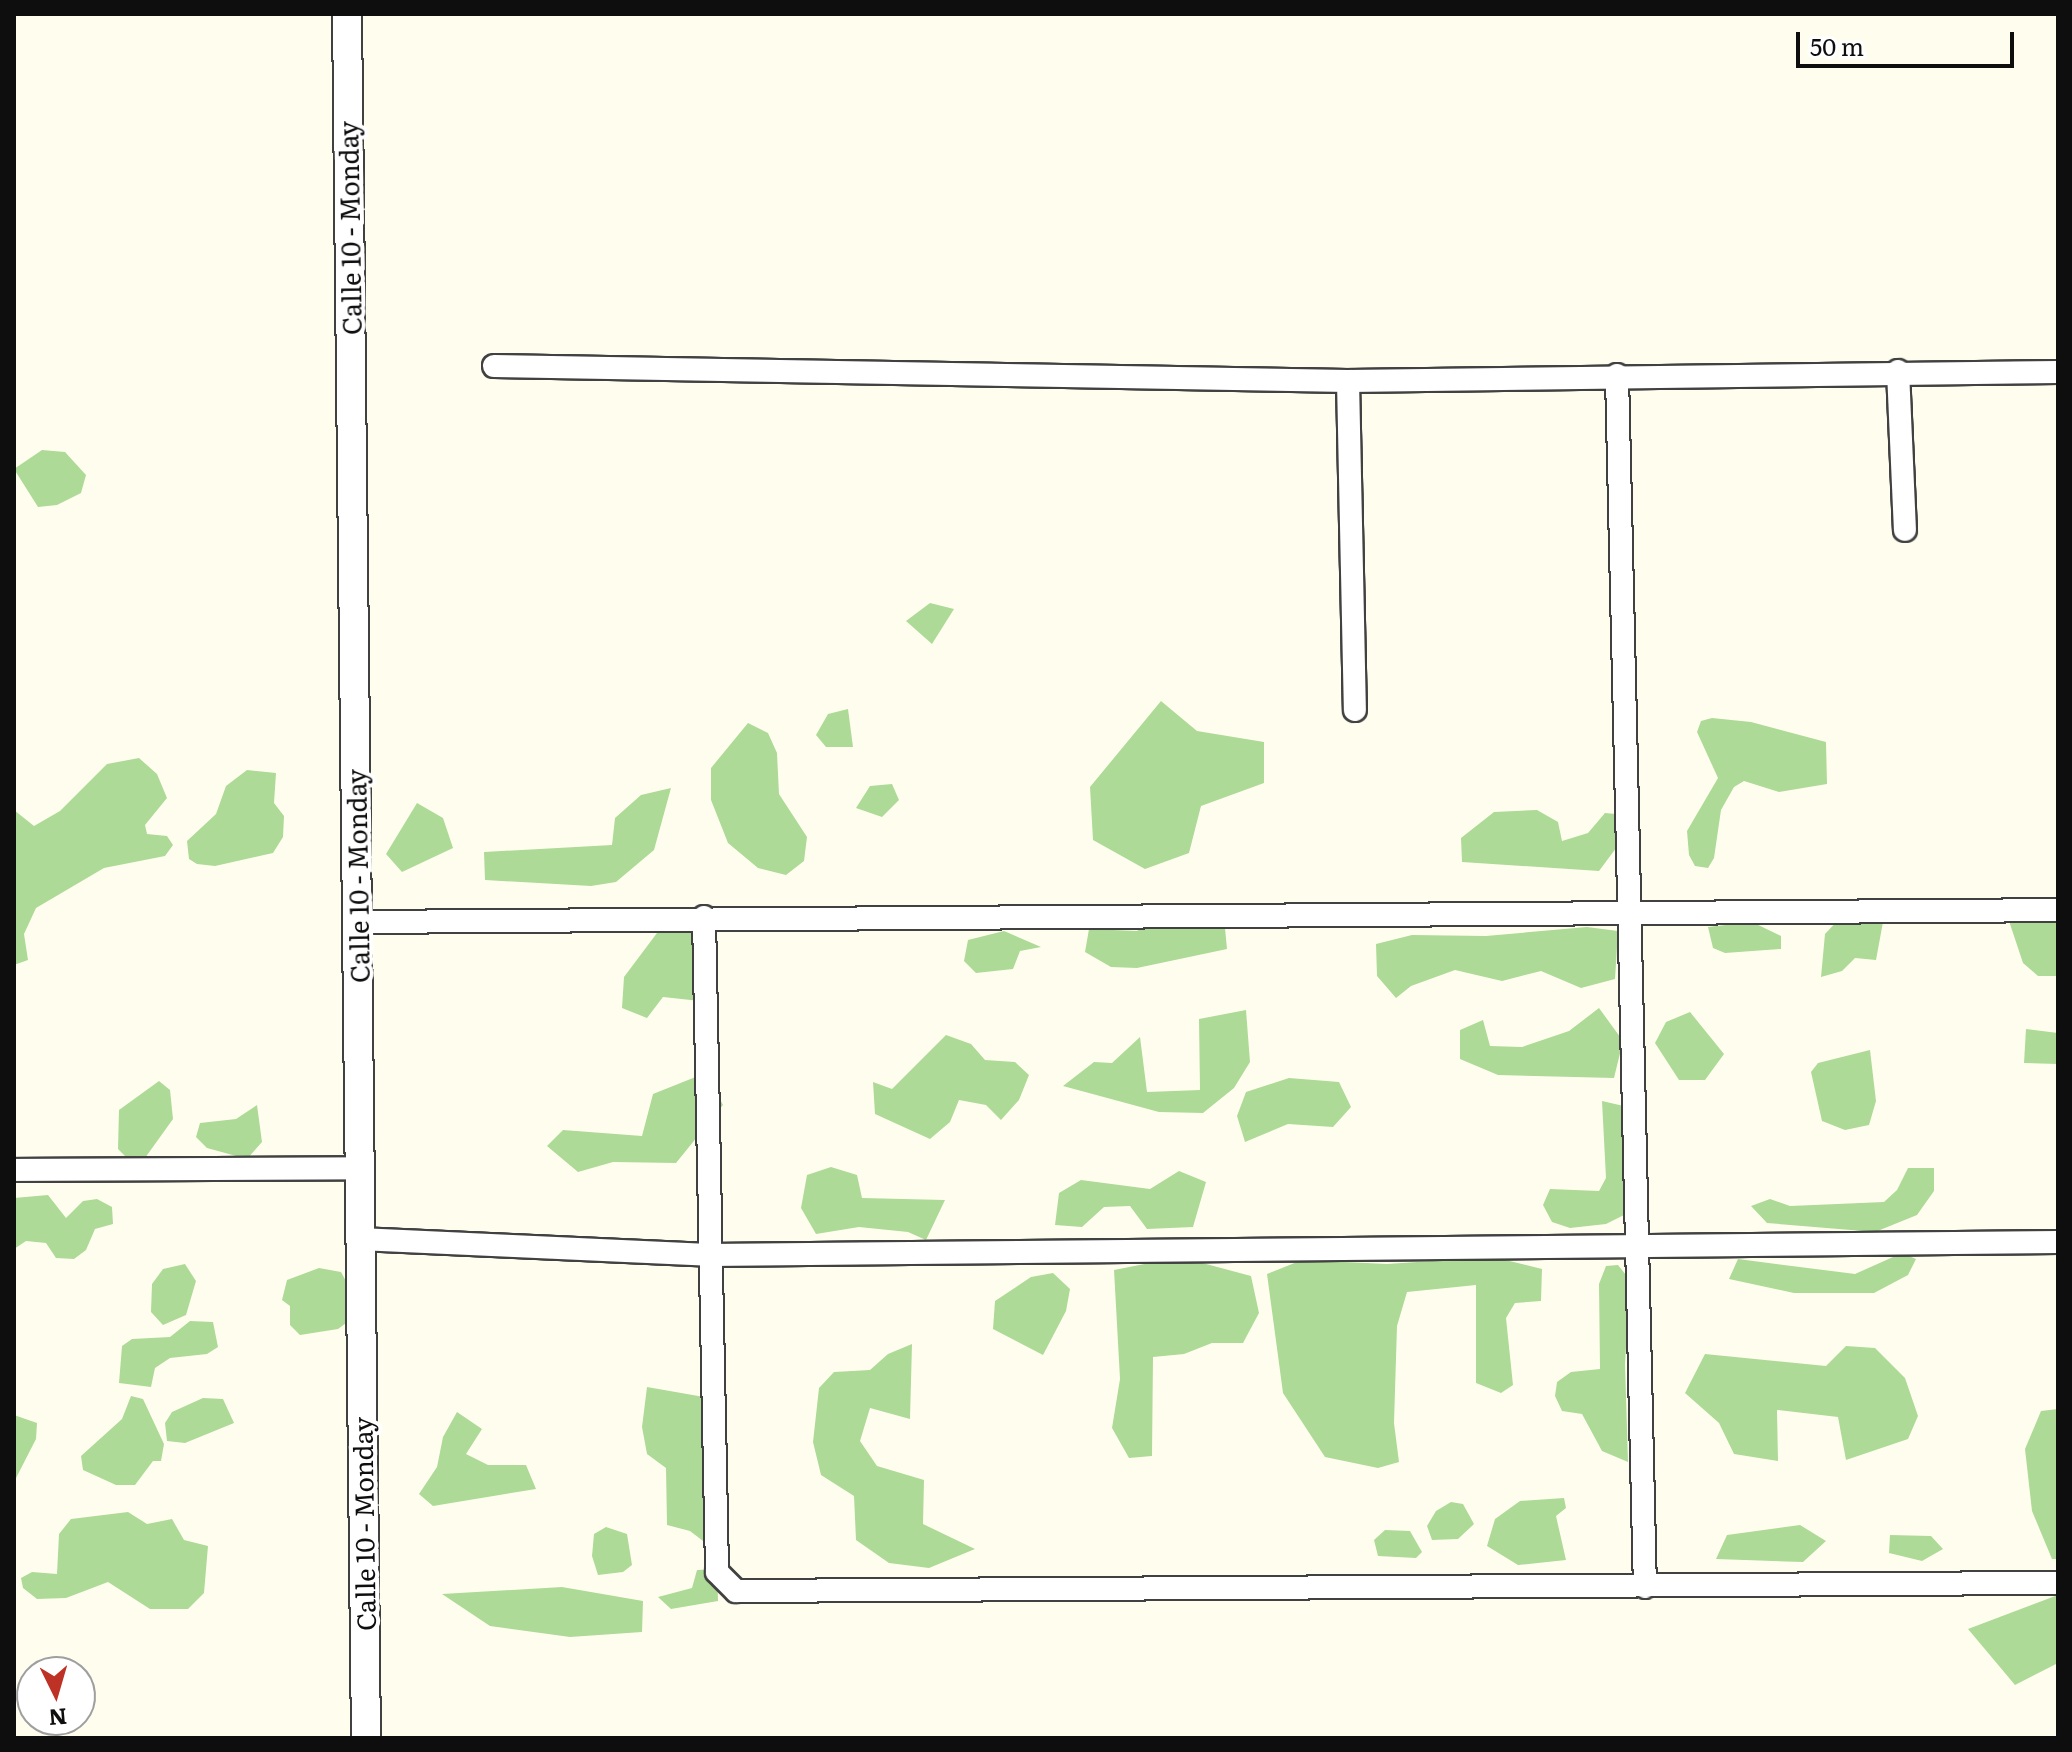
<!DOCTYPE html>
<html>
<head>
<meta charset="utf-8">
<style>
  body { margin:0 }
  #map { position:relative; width:2072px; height:1752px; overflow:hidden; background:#fffeee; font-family:Literata,serif }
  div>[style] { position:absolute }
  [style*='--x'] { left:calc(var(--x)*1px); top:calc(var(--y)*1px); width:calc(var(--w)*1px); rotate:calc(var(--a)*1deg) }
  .forest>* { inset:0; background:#adda97 }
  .roads { filter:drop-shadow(2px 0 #414141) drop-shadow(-2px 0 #414141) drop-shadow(0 2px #414141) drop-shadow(0 -2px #414141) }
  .minor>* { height:22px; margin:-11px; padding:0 11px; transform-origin:11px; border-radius:11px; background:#fff }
  .tertiary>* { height:28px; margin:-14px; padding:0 14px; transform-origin:14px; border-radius:14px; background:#fff }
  span { translate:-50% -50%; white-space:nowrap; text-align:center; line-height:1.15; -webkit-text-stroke:8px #fff; paint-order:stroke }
  .street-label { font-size:26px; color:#0e0e0e }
  .frame { position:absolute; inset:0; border:16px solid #0e0e0e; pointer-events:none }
  .north { position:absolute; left:16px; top:1656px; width:80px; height:80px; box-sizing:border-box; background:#fff; border:2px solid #9f9f9f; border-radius:50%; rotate:175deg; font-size:22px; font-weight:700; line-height:32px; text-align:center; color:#0e0e0e }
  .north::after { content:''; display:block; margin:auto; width:28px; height:36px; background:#be3125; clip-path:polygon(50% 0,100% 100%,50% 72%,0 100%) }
  .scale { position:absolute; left:1796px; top:32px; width:218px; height:36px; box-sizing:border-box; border:4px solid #0e0e0e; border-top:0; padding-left:10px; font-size:24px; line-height:28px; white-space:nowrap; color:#0e0e0e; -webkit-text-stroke:6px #fff; paint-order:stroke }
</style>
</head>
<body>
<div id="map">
  <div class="forest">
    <i style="clip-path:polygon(42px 450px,65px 452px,86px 475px,81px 493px,57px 505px,38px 507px,14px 469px)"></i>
    <i style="clip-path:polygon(930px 603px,954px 609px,932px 644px,906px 621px)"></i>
    <i style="clip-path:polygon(1161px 701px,1197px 731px,1264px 742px,1264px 783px,1201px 806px,1189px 853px,1145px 869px,1093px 840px,1090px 787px)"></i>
    <i style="clip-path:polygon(848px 709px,853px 747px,826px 747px,816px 735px,828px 714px)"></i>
    <i style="clip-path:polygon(1712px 718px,1751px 722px,1826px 742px,1827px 784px,1779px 792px,1744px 781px,1734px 787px,1721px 810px,1714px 858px,1708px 868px,1695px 866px,1689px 855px,1687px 831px,1718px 778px,1697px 732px,1701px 721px)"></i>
    <i style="clip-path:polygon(748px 723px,768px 733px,777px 753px,779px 794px,807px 837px,804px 861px,786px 875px,758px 868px,728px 843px,711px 800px,711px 768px)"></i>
    <i style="clip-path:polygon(139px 758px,157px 774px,167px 798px,145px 825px,147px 834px,167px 836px,173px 845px,165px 856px,104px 868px,36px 908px,24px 934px,28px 960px,14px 965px,14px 810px,34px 826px,60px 811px,107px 764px)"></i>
    <i style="clip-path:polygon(247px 770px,276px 773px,274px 803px,284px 816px,283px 837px,273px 853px,215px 866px,197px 864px,189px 859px,187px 841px,216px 814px,226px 786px)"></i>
    <i style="clip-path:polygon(892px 784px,899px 800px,882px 817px,856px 808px,870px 786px)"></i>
    <i style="clip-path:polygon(671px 788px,654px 850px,616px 882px,591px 886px,485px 880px,484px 852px,612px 845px,615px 818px,641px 795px)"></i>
    <i style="clip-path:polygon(417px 803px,443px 818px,453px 848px,402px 872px,386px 854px)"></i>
    <i style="clip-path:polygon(1537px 810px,1558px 822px,1562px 841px,1588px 833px,1605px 813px,1627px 815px,1628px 832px,1599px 871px,1462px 862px,1461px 838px,1494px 812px)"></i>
    <i style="clip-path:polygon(2058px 909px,2058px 976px,2038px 976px,2023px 963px,2008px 918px)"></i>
    <i style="clip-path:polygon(1159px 916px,1225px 928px,1227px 949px,1137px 968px,1111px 967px,1085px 952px,1089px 929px,1137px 931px)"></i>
    <i style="clip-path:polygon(1841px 917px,1883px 922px,1876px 960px,1855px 958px,1842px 971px,1821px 977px,1825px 934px)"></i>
    <i style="clip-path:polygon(1752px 922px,1781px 936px,1781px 949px,1725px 953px,1713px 948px,1708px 927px)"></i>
    <i style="clip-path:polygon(692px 925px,705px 948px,700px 1001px,663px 997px,647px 1018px,622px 1008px,624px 977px,657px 933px)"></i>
    <i style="clip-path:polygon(1587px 927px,1618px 931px,1615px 979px,1581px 988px,1541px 971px,1502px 981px,1455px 970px,1411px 986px,1396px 998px,1377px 976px,1376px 944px,1412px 935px,1486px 936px)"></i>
    <i style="clip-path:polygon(1004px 931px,1041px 947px,1020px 951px,1013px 969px,976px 973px,964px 961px,968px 940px)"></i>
    <i style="clip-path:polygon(1599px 1008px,1623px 1041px,1614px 1078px,1498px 1075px,1460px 1059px,1460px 1030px,1483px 1020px,1490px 1046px,1522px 1047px,1569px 1031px)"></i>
    <i style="clip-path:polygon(1246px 1010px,1250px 1062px,1234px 1088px,1203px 1113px,1159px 1112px,1063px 1086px,1094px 1062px,1112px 1063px,1140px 1037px,1147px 1092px,1200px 1090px,1199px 1019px)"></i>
    <i style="clip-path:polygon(1690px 1012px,1724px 1054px,1705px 1080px,1679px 1080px,1655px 1043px,1666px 1022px)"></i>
    <i style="clip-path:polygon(2026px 1029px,2058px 1033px,2058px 1064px,2024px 1063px)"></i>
    <i style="clip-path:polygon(946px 1035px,971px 1044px,985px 1060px,1015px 1062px,1029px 1075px,1019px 1100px,1001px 1120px,986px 1105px,959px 1100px,950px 1122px,930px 1139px,875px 1114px,873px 1082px,892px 1089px)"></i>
    <i style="clip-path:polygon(1870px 1050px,1876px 1101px,1869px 1125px,1845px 1130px,1822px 1121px,1811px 1072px,1818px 1063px)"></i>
    <i style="clip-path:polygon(698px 1076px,712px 1084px,723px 1105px,676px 1163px,613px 1162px,578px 1172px,547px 1146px,563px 1130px,642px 1136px,653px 1094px)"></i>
    <i style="clip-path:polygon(1289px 1078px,1339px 1082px,1351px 1107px,1333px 1127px,1288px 1124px,1245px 1142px,1237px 1116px,1246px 1092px)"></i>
    <i style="clip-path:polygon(159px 1081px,170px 1090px,173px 1119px,145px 1158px,130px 1161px,118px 1149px,119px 1110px)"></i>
    <i style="clip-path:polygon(1602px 1101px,1628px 1107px,1628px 1213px,1606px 1224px,1570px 1228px,1552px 1222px,1543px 1205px,1550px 1189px,1599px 1191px,1606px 1178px)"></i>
    <i style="clip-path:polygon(257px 1105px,262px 1142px,247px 1159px,207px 1148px,196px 1137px,200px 1123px,236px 1119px)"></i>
    <i style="clip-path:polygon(831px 1167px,857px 1175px,862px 1198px,945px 1200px,926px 1240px,908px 1232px,859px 1227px,816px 1234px,801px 1208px,807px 1175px)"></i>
    <i style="clip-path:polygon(1908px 1168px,1934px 1168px,1934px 1191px,1917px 1215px,1875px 1232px,1767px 1223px,1751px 1206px,1770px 1199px,1790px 1206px,1884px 1202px,1897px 1190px)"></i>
    <i style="clip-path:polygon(1179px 1171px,1206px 1182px,1193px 1227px,1147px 1229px,1130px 1206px,1104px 1207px,1082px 1227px,1055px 1225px,1059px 1193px,1081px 1180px,1150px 1189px)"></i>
    <i style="clip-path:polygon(48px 1195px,66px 1218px,83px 1201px,97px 1199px,112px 1207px,113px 1224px,95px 1229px,86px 1250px,74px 1259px,56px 1258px,46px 1243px,26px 1241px,14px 1249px,14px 1198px)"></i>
    <i style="clip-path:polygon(1902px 1253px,1916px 1259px,1908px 1275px,1874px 1293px,1794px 1293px,1729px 1279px,1738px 1259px,1855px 1274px)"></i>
    <i style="clip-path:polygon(1180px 1257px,1251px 1276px,1259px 1313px,1243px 1343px,1212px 1343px,1184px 1354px,1153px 1357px,1152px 1456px,1129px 1458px,1112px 1428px,1120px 1379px,1114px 1270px)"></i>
    <i style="clip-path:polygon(1493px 1257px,1542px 1269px,1541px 1301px,1515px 1303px,1506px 1318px,1513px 1385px,1501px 1393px,1476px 1383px,1476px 1285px,1407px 1292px,1397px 1326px,1394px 1423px,1399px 1462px,1378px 1468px,1325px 1457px,1283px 1393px,1267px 1274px,1302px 1260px,1387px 1264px)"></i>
    <i style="clip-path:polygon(185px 1264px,196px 1281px,186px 1315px,163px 1325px,151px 1312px,152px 1284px,163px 1269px)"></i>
    <i style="clip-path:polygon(1618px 1265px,1630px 1280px,1625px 1364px,1628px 1462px,1602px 1451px,1582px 1414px,1562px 1411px,1555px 1396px,1557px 1382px,1571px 1372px,1600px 1369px,1599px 1284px,1606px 1266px)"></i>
    <i style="clip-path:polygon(319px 1268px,341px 1272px,353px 1294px,353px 1318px,338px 1329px,300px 1335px,290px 1325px,290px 1306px,282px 1300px,287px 1280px)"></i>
    <i style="clip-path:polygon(1053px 1273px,1070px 1289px,1066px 1311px,1043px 1355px,993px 1329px,995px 1301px,1031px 1277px)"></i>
    <i style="clip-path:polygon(190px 1321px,213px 1322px,218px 1347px,207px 1354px,170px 1358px,155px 1368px,151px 1387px,119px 1383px,122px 1346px,132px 1339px,170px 1337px)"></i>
    <i style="clip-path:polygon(912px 1344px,910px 1419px,870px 1408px,860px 1441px,877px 1466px,924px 1480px,923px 1524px,975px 1549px,929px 1568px,889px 1563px,856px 1540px,854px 1496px,821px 1475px,813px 1442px,819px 1388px,834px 1372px,870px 1370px,888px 1354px)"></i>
    <i style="clip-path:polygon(1846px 1346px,1875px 1348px,1905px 1378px,1918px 1416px,1908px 1439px,1846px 1460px,1838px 1417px,1777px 1410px,1778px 1461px,1734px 1454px,1719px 1423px,1685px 1393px,1705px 1354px,1826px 1366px)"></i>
    <i style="clip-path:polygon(647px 1387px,704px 1397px,707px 1544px,690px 1531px,667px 1525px,666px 1468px,647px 1454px,642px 1427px)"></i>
    <i style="clip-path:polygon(131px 1396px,143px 1399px,164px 1444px,161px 1461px,153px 1461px,135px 1485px,116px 1485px,83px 1470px,81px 1456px,122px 1419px)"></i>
    <i style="clip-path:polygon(203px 1398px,223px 1399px,234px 1423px,185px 1443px,167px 1441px,165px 1423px,172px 1412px)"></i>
    <i style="clip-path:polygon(2058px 1409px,2058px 1559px,2052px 1559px,2032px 1511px,2025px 1449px,2041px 1411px)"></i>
    <i style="clip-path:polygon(457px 1412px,482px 1429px,466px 1454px,488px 1465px,526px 1465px,536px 1489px,433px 1506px,419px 1494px,437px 1467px,443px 1437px)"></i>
    <i style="clip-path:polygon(14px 1415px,37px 1423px,36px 1439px,14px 1482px)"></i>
    <i style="clip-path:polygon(1564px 1498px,1566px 1508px,1556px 1516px,1566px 1560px,1518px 1565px,1487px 1546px,1495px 1519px,1520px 1501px)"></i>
    <i style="clip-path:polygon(1451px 1502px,1463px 1504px,1474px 1524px,1458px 1539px,1432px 1540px,1427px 1526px,1436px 1511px)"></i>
    <i style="clip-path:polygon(128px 1512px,147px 1524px,172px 1519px,184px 1540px,208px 1546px,204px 1593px,188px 1609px,150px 1609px,108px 1582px,66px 1598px,37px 1599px,23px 1588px,21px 1578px,32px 1572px,57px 1574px,59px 1534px,71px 1519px)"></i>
    <i style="clip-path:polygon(1800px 1525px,1826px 1541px,1803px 1562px,1716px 1559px,1727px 1535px)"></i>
    <i style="clip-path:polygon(606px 1527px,627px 1534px,632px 1565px,623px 1572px,598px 1575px,592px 1556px,594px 1534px)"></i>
    <i style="clip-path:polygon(1385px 1530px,1410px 1531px,1422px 1552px,1416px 1558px,1378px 1556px,1374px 1540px)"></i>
    <i style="clip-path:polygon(1890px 1535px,1931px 1536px,1943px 1549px,1922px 1561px,1889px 1553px)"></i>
    <i style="clip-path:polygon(717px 1569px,718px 1601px,671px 1609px,658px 1597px,692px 1588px,697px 1570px)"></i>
    <i style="clip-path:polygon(562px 1587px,643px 1601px,642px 1632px,570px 1637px,490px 1626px,442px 1594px)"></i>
    <i style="clip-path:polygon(2058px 1595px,2058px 1663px,2015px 1685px,1968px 1629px)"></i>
  </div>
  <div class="roads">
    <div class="minor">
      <i style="--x:494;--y:366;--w:854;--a:1.01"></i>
      <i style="--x:1348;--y:381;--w:710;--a:-0.73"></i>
      <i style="--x:1898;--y:371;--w:159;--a:87.5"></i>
      <i style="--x:1617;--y:375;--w:1212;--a:88.68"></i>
      <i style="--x:1348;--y:381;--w:329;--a:88.8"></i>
      <i style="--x:704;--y:917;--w:655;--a:88.86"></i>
      <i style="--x:717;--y:1572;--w:27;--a:45"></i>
      <i style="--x:736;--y:1591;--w:1322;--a:-0.35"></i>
      <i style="--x:357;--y:922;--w:1701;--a:-0.4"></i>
      <i style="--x:14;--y:1170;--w:345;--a:-0.3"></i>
      <i style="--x:359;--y:1239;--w:350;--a:2.6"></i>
      <i style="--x:709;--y:1255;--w:1349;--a:-0.55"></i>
    </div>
    <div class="tertiary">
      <i style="--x:347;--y:14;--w:1724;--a:89.37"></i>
    </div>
  </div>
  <div class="street-label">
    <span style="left:349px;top:228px;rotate:-91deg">Calle 10 - Monday</span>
    <span style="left:357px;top:876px;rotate:-91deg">Calle 10 - Monday</span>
    <span style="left:363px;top:1524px;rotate:-91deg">Calle 10 - Monday</span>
  </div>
  <div class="frame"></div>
  <div class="north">N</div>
  <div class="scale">50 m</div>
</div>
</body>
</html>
